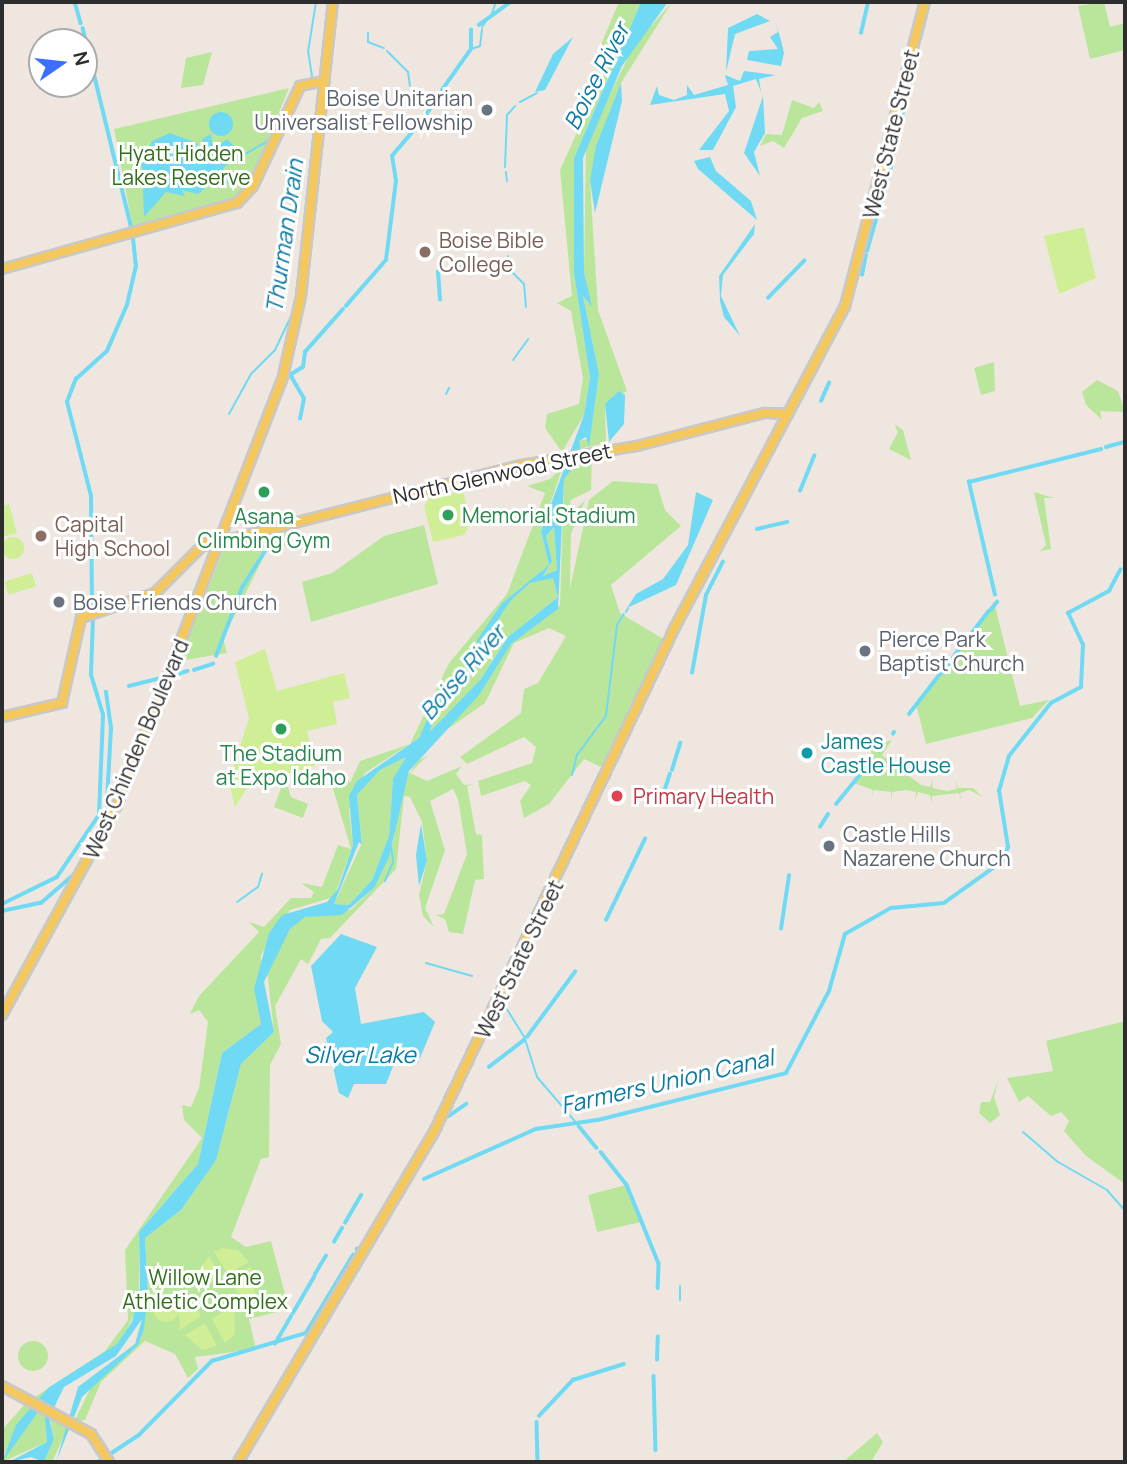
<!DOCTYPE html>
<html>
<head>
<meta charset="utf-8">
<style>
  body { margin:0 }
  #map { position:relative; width:1127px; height:1464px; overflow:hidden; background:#efe7df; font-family:Manrope,sans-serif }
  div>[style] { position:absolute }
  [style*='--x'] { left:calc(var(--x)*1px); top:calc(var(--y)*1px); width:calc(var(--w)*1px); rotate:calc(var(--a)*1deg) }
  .green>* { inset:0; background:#bae69b }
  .round { border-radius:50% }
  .pitch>* { inset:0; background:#cfee96; transform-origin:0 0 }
  .water>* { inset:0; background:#70d9f3 }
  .stream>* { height:2px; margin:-1px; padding:0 1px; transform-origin:1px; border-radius:1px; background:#70d9f3 }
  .canal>* { height:3.5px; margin:-1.75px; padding:0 1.75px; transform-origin:1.75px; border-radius:1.75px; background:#70d9f3 }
  .river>* { height:4.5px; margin:-2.25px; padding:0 2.25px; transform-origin:2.25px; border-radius:2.25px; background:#70d9f3 }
  .roads { filter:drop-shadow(2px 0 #c8c8c8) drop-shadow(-2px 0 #c8c8c8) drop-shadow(0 2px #c8c8c8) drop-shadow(0 -2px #c8c8c8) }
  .major>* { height:8px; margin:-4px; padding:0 4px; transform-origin:4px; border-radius:4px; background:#f5c85e }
  .dots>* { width:19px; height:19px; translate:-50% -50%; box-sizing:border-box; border:4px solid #fff; border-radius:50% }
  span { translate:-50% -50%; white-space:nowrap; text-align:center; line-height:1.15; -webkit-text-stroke:6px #fff; paint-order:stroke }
  .worship-label { font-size:21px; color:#5b616d }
  .right { translate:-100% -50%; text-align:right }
  .left { translate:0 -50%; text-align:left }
  .street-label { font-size:21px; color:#2d2d2d }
  .park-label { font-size:21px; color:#306e19 }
  .education-label { font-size:21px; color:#785e54 }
  .leisure-label { font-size:21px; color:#27864d }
  .culture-label { font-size:21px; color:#0d838f }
  .health-label { font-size:21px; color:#be3a42 }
  .water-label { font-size:23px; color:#097aa5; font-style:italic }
  .frame { position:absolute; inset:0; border:4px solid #2d2d2d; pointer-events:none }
  .north { position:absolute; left:28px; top:28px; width:70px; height:70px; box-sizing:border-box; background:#fff; border:2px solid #ababab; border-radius:50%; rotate:76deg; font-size:19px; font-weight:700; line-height:28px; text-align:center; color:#2d2d2d }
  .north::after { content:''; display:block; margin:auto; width:24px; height:32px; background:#3c6eff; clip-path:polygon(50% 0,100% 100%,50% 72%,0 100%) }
</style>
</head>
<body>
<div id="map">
  <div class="green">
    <i style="clip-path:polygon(641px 2px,574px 158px,574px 273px,590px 378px,584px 415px,562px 452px,545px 428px,547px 414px,579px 404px,583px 378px,571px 311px,557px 303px,572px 296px,560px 170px,603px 75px,601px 45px,618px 4px)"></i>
    <i style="clip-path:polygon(672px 2px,621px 83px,590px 181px,598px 310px,627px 391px,605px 404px,606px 443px,578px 449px,579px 441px,590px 438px,599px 374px,583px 296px,591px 306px,584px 272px,586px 144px,633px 47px)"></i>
    <i style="clip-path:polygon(1104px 2px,1110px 27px,1125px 23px,1125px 50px,1090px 59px,1078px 6px)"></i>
    <i style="clip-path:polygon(212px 52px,203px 85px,181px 88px,186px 58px)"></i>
    <i style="clip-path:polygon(289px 88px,248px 188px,235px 200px,133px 229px,114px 129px)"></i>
    <i style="clip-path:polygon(792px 100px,814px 108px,819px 102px,823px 111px,802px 118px,784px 148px,773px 141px,760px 146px,766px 134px,782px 135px)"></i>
    <i style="clip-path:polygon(994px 362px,995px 391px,981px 395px,974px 368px)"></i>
    <i style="clip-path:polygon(1097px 380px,1118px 391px,1125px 412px,1100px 411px,1102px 420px,1086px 405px,1082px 392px)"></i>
    <i style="clip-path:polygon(894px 424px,903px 430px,911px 460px,889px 449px,898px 432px)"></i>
    <i style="clip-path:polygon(592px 453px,591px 490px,571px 500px,567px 518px,585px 500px,571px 534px,570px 588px,589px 500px,613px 481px,657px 484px,665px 510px,681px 526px,611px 585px,620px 613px,665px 640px,605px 769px,584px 759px,549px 804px,524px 818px,520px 801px,531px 785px,525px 781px,481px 796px,478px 781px,532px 763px,536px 747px,524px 737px,467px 764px,460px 757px,521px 713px,524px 689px,538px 683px,566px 636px,549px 628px,514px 643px,485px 703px,442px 733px,511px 644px,560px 605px,564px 478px,582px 456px)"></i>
    <i style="clip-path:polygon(563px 466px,541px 531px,549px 565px,502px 603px,478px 640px,476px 664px,441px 688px,419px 738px,365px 773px,349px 810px,353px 845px,334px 897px,290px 910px,261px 955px,261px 1024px,222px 1053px,198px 1164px,139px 1232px,139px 1302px,126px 1333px,117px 1344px,37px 1402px,32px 1399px,105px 1351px,128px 1320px,125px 1250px,202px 1138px,184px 1120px,182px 1105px,191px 1107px,199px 1088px,208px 1022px,199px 1010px,190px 1014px,199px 996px,259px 932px,249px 922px,264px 927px,291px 898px,311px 898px,314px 892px,301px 883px,322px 887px,338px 845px,351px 849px,327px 769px,338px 782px,347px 777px,350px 783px,360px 761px,410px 744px,449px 663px,507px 594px,545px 493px,527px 486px,550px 479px)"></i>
    <i style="clip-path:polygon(1034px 492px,1054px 498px,1044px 498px,1051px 549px,1040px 551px,1046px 545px)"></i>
    <i style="clip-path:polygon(424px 525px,438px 584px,311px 622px,302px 582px,332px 573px,384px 536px)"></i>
    <i style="clip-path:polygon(554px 527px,557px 570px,543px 576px,552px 561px,546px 536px)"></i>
    <i style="clip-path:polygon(285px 528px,290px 545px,266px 552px,223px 639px,227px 653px,179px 661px,226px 543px)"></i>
    <i style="clip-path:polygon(553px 577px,558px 597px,508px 637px,481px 679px,429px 734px,442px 702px,483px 658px,483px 642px,511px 599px,530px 583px)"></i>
    <i style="clip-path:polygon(994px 602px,1020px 706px,1049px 700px,1032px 718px,926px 744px,916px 704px)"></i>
    <i style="clip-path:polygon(892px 740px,882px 755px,906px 773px,911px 767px,908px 775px,921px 785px,930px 787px,933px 779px,932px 788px,947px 791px,957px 789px,956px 780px,958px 788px,973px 788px,983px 797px,969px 790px,960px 793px,961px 800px,959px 793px,932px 796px,932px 803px,930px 795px,918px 792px,915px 801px,916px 792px,906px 790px,892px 792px,892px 804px,891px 792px,874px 790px,872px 798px,873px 790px,854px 783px,873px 759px,870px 747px)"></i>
    <i style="clip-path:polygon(429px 754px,410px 773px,427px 781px,462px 766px,456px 774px,464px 785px,475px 784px,467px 786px,476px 834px,482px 835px,484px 879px,475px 880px,463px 934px,449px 932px,445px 919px,436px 915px,444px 914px,467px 854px,458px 799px,453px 789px,430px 801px,445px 850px,425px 908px,434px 927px,423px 916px,419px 895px,427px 861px,422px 822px,410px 797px,404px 796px,396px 869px,330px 938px,321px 939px,308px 964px,301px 959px,275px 1006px,281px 1044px,270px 1065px,269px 1157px,261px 1159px,231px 1237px,246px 1247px,271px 1241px,289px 1309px,249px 1319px,256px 1349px,195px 1357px,198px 1369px,188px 1378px,175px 1354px,145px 1341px,101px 1382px,85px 1420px,74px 1422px,93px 1383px,141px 1338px,148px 1294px,145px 1238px,181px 1210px,216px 1159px,241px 1064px,274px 1032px,267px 970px,290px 929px,304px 917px,350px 910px,374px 888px,393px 842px,403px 782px,418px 761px)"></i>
    <i style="clip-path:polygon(406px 757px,393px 780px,389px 836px,372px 880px,349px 905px,334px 904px,362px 843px,357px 795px,380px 770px)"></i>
    <i style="clip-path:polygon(288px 787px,291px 797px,308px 804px,303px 818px,274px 807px,281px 788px)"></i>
    <i style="clip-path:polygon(1125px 1021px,1125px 1184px,1086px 1156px,1064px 1131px,1069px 1121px,1061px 1112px,1051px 1116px,1028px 1096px,1019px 1102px,1007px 1078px,1053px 1071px,1046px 1041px)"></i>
    <i style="clip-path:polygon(999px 1078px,994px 1097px,1000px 1115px,990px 1123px,979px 1113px,981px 1102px,990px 1102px)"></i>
    <i style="clip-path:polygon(626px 1185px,641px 1222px,597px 1232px,588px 1195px)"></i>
    <i class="round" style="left:18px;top:1341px;width:30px;height:30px"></i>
    <i style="clip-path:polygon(26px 1403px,33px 1406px,2px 1457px,2px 1430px)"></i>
    <i style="clip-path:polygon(45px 1403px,47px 1442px,2px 1462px,27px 1423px)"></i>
    <i style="clip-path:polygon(49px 1415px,69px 1425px,52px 1462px,44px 1462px,54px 1439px)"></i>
    <i style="clip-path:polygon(877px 1433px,883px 1442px,871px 1462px,843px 1462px)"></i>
  </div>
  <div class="pitch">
    <i style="clip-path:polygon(1084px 227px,1096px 278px,1059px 294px,1044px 236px)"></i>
    <i style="clip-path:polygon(463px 491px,471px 523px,464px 535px,433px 542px,424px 506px,429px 498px)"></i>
    <i style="clip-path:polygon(9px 504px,17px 533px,2px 537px,2px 506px)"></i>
    <i class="round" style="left:2px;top:537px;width:22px;height:22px"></i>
    <i style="left:32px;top:573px;width:14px;height:29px;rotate:73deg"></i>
    <i style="clip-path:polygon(265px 649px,277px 691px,344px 673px,350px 698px,333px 702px,337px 724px,307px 731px,315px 766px,249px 785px,235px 807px,229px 781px,249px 718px,235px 662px)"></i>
    <i style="clip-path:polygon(223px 1248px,238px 1250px,249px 1262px,228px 1274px,214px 1252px)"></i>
    <i style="clip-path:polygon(209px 1256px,221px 1277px,198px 1290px,195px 1277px)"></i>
    <i style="clip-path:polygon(251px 1266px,255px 1294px,243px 1303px,231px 1280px)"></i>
    <i style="clip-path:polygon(190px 1296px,201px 1316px,180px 1330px,178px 1306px)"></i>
    <i class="round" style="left:153px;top:1296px;width:26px;height:26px"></i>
    <i style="clip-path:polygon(234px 1305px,235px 1334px,225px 1343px,212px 1319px)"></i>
    <i style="clip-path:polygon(205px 1323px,217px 1346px,202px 1350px,185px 1335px)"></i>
  </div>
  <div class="water">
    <i style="clip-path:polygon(evenodd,641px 2px,668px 2px,622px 66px,583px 158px,584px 272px,592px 307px,583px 296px,599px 374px,589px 447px,586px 437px,579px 441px,582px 456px,564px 479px,558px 609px,511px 644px,479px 695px,409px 771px,389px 857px,374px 888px,342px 915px,305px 917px,290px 929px,264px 982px,274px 1032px,241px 1064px,216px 1160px,181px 1210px,145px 1238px,148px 1294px,144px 1329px,138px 1345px,82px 1397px,56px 1462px,78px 1387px,135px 1344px,142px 1319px,116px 1356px,64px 1387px,49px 1418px,54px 1439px,44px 1462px,31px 1457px,9px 1462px,47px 1442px,44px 1404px,2px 1462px,16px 1425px,48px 1388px,117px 1344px,132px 1322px,140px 1289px,139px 1232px,198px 1164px,222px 1053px,261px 1024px,254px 989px,269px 933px,282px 915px,327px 902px,338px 889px,353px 845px,349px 796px,357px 781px,419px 738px,441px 688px,476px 664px,477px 640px,502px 603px,549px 565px,541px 531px,584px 415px,590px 378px,574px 273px,574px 158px,641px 2px,554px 527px,557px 570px,543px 576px,552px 561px,546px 536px,554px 527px,641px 2px,553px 578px,558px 597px,508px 637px,481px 679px,429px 733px,442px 702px,486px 656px,483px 642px,511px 600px,530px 583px,553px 578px,641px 2px,406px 757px,393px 779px,389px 836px,372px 880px,349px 905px,334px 904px,359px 842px,362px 845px,357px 795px,380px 770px,406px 757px)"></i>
    <i style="clip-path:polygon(757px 14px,770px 21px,735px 34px,726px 72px,728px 28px)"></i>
    <i style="clip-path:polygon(776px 24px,781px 40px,784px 53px,781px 66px,747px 60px,749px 51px,778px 49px,770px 37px,778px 32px)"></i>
    <i style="clip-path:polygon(573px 37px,545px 90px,535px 92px,553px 54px)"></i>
    <i style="clip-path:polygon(744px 71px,776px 75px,759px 79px,761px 92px,756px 79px,733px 86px,736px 107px,713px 150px,699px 150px,729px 111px,725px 94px,650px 105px,657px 86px,659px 95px,674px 100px,687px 95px,687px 85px,694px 95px,728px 85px,725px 75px,740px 81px)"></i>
    <i style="clip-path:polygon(621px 83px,622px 101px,595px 213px,590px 181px,596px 146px)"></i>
    <i style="clip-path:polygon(763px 96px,765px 133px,754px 152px,760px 176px,744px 153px)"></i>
    <i class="round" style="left:209px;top:112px;width:24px;height:24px"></i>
    <i style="clip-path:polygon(170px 133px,197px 143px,204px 163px,238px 156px,223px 168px,228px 179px,246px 181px,208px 186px,198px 194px,182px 190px,185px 196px,166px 192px,144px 217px,143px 189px,162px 177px,144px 175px,141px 164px,152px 141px)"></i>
    <i style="clip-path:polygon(211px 134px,213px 150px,227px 139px,235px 147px,206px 159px,202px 139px)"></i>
    <i style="clip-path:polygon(710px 157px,716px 171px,751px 201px,757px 220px,698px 169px,694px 161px)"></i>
    <i style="clip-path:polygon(755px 224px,754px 234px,723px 275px,721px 296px,740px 336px,724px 317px,720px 301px,719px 276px)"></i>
    <i style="clip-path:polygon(619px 391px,625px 395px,624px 424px,609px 442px,605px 404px)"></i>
    <i style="clip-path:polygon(696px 492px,713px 500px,676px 585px,627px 608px,636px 594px,663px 579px,688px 545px)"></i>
    <i style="clip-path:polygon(421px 824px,427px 861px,419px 886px,416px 855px)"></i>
    <i style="clip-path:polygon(341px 934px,377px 947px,355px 988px,361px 1024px,424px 1012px,435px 1022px,418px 1063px,394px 1064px,386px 1084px,354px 1084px,348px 1098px,339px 1093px,326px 1038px,333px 1032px,322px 1021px,311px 966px)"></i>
  </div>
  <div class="stream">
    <i style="--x:492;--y:13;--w:12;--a:-70"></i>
    <i style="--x:482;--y:27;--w:7;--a:-56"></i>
    <i style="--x:368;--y:33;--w:9;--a:90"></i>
    <i style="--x:368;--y:42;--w:17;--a:21"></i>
    <i style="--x:471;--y:49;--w:9;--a:-18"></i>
    <i style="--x:480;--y:46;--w:17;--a:-83"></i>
    <i style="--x:387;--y:51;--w:30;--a:45"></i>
    <i style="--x:408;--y:72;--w:14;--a:82"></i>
    <i style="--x:312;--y:76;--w:24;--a:-99"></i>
    <i style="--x:308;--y:52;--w:51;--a:-80.9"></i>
    <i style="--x:520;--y:102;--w:19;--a:-28"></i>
    <i style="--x:240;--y:157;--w:32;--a:-30"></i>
    <i style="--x:505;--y:167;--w:52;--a:-87.8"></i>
    <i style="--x:507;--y:115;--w:12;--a:-48"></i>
    <i style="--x:506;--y:172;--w:9;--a:84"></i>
    <i style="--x:508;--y:256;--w:12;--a:85"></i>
    <i style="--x:512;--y:272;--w:17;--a:45"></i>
    <i style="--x:524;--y:284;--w:23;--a:85"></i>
    <i style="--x:296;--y:301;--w:174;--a:-83.7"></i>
    <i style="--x:513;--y:360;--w:26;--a:-54"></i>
    <i style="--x:446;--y:394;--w:7;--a:-63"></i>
    <i style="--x:229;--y:414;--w:46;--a:-61.2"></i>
    <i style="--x:251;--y:374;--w:34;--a:-45"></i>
    <i style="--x:275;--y:350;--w:44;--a:-64.6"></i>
    <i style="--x:626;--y:612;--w:4;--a:-63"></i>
    <i style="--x:572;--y:775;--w:21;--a:-76"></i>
    <i style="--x:577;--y:755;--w:49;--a:-53.4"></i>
    <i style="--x:606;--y:716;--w:92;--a:-83.1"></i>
    <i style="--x:617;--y:625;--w:13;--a:-58"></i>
    <i style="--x:391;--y:847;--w:13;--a:81"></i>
    <i style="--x:385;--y:881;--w:21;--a:-67"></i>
    <i style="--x:237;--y:902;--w:26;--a:-36"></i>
    <i style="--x:258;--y:887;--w:14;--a:-73"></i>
    <i style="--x:426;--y:963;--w:48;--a:15.8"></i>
    <i style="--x:503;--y:1003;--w:39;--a:58"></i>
    <i style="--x:524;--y:1036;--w:43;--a:72.4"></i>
    <i style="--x:537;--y:1077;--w:65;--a:49.4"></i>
    <i style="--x:1023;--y:1132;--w:46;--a:40.6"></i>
    <i style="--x:1058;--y:1162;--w:56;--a:29.7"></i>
    <i style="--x:1107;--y:1190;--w:28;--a:49"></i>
    <i style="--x:680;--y:1286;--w:14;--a:90"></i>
  </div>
  <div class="canal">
    <i style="--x:75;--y:2;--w:22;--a:74"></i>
    <i style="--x:479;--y:25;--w:39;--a:-36"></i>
    <i style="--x:83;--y:28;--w:207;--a:76.3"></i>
    <i style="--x:861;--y:33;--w:32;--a:-77"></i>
    <i style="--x:920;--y:39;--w:38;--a:-76"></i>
    <i style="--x:442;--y:90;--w:50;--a:-54.7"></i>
    <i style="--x:471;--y:49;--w:19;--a:-90"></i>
    <i style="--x:424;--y:118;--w:29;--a:-56"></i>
    <i style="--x:892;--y:160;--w:118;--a:-77.3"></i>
    <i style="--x:867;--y:251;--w:91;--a:-74"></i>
    <i style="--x:862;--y:275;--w:20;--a:-79"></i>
    <i style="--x:768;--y:298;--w:52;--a:-45.8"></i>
    <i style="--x:440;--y:300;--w:28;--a:-94"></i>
    <i style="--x:438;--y:272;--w:27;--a:-15"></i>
    <i style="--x:346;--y:306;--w:61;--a:-49"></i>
    <i style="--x:386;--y:260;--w:80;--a:-82.8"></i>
    <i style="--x:396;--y:181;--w:25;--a:-99"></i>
    <i style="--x:392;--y:156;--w:43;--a:-49.7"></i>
    <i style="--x:821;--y:401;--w:20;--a:-66"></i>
    <i style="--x:300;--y:419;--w:20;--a:-79"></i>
    <i style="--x:304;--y:399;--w:28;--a:-120"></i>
    <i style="--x:290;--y:375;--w:15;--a:-32"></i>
    <i style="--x:303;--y:367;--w:15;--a:-82"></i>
    <i style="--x:305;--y:352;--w:57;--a:-48.5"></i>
    <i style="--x:1106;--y:447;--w:20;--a:-15"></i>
    <i style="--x:800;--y:491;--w:38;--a:-68"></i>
    <i style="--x:757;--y:529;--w:31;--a:-13"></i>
    <i style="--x:1125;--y:563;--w:1;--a:-90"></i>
    <i style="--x:995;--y:595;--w:116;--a:-103"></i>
    <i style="--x:969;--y:482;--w:136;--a:-14"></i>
    <i style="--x:92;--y:608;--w:112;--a:-90.5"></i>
    <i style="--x:91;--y:496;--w:97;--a:-104.3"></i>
    <i style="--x:67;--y:402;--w:25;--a:-69"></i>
    <i style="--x:76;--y:379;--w:42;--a:-42.1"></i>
    <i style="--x:107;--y:351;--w:50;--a:-66.5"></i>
    <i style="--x:127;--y:305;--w:39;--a:-77"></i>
    <i style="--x:136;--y:267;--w:30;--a:-96"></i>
    <i style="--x:991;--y:610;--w:10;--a:-53"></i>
    <i style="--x:216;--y:656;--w:73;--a:-69.1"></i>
    <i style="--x:242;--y:588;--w:51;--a:-57.9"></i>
    <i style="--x:269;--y:545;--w:10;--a:-107"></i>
    <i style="--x:194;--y:670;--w:20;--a:-18"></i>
    <i style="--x:692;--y:673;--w:79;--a:-79.8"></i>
    <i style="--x:706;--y:595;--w:37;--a:-63"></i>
    <i style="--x:175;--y:675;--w:13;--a:-18"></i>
    <i style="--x:129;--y:686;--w:34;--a:-14"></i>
    <i style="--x:909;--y:714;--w:130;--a:-52.2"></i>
    <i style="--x:893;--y:734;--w:2;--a:-63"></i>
    <i style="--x:879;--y:751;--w:7;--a:-56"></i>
    <i style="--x:672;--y:770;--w:28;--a:-73"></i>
    <i style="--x:663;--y:795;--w:22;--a:-72"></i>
    <i style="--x:836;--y:804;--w:57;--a:-50.7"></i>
    <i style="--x:106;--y:818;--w:90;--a:-86.8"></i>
    <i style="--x:111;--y:728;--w:36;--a:-98"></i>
    <i style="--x:820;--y:827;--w:15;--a:-58"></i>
    <i style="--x:91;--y:846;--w:20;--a:-63"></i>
    <i style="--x:2;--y:904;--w:61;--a:-26.1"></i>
    <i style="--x:57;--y:877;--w:75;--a:-55.9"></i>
    <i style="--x:99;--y:815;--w:100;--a:-87.7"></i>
    <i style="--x:103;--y:715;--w:42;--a:-106.7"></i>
    <i style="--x:91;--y:675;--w:57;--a:-88"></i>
    <i style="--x:2;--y:911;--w:40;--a:-12"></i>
    <i style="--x:41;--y:903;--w:49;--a:-40.9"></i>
    <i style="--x:606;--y:920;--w:90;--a:-64.3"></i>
    <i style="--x:781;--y:929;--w:54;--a:-81.4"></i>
    <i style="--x:527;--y:1037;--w:81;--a:-53.6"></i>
    <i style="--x:489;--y:1067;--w:44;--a:-37.6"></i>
    <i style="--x:449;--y:1116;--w:21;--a:-35"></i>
    <i style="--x:579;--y:1126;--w:28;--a:51"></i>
    <i style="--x:601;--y:1152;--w:42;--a:51.8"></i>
    <i style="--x:627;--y:1185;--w:85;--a:67.9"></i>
    <i style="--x:659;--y:1264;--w:24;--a:92"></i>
    <i style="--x:424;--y:1179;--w:123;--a:-24.1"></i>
    <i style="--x:536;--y:1129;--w:63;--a:-8.3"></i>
    <i style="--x:598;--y:1120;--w:194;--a:-14"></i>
    <i style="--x:786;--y:1073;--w:93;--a:-62.3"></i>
    <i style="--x:829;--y:991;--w:59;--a:-74.3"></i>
    <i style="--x:845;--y:934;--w:53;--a:-29.5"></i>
    <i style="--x:891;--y:908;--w:53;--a:-5.4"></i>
    <i style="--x:944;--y:903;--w:72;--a:-35.4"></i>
    <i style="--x:1003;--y:861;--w:15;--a:-70"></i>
    <i style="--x:1008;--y:847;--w:57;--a:-99.1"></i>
    <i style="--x:999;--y:791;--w:36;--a:-74"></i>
    <i style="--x:1009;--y:756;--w:68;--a:-51.6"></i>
    <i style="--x:1051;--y:703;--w:34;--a:-28"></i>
    <i style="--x:1081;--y:687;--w:42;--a:-87.3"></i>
    <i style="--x:1083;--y:645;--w:35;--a:-115"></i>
    <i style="--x:1068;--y:613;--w:47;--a:-28.2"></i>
    <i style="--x:1109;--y:591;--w:24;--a:-62"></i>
    <i style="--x:345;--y:1223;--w:32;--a:-60"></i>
    <i style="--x:334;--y:1242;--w:16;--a:-60"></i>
    <i style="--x:357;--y:1250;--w:1;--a:-90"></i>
    <i style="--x:315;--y:1274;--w:21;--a:-59"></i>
    <i style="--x:293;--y:1313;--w:42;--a:-59.7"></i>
    <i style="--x:275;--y:1344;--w:32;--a:-60"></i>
    <i style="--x:657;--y:1360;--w:23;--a:-88"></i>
    <i style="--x:654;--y:1376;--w:74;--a:88.5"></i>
    <i style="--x:539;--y:1416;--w:50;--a:-46.6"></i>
    <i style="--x:573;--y:1380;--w:53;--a:-17.4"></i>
    <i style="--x:537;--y:1422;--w:40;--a:88.6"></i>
    <i style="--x:98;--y:1462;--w:49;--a:-33.4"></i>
    <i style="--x:139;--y:1435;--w:104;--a:-45.4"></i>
    <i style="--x:212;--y:1361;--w:98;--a:-16.6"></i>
    <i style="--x:306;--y:1333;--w:91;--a:-58.9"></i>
  </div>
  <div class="river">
    <i style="--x:426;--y:736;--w:23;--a:-34"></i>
  </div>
  <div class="roads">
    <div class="major">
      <i style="--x:2;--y:269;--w:244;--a:-15.7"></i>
      <i style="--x:237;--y:203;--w:23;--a:-47"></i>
      <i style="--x:253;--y:186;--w:110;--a:-64.8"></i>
      <i style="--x:300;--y:86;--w:25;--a:-12"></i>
      <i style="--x:204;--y:546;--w:328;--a:-14.3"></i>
      <i style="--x:522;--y:465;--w:117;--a:-9.4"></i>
      <i style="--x:637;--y:446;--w:132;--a:-14.5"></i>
      <i style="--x:765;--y:413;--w:23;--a:2"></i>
      <i style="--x:2;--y:717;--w:62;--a:-13.1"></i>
      <i style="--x:62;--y:703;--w:87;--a:-77.4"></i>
      <i style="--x:81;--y:618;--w:78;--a:-18.7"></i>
      <i style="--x:155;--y:593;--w:72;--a:-45"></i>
      <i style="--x:2;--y:1015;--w:239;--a:-61.3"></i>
      <i style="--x:117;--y:805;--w:460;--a:-68.8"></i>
      <i style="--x:283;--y:376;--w:82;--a:-77.3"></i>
      <i style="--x:301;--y:296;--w:296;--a:-83.8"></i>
      <i style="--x:2;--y:1386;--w:101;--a:28.3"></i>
      <i style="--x:91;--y:1434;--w:33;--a:57"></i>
      <i style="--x:238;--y:1462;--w:382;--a:-59.3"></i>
      <i style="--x:433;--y:1134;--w:562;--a:-64.48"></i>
      <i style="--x:675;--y:627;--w:363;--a:-62.1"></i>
      <i style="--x:845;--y:306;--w:314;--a:-75.3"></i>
    </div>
  </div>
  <div class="dots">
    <i style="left:487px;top:110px;background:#6b7280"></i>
    <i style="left:425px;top:252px;background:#8d6e63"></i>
    <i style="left:264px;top:492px;background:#2e9e5b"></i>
    <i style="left:448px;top:515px;background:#2e9e5b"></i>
    <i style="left:41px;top:536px;background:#8d6e63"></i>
    <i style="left:59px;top:602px;background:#6b7280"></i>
    <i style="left:865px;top:651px;background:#6b7280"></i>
    <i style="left:281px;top:729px;background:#2e9e5b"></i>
    <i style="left:807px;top:753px;background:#0f9aa8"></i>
    <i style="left:617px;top:796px;background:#e0444e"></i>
    <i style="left:829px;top:846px;background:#6b7280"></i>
  </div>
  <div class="worship-label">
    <span class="right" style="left:473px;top:110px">Boise Unitarian<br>Universalist Fellowship</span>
    <span class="left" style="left:73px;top:602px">Boise Friends Church</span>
    <span class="left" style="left:879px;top:651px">Pierce Park<br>Baptist Church</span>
    <span class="left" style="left:843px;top:846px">Castle Hills<br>Nazarene Church</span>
  </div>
  <div class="street-label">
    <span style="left:891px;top:134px;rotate:-76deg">West State Street</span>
    <span style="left:502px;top:473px;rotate:-12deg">North Glenwood Street</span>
    <span style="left:136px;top:749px;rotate:-67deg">West Chinden Boulevard</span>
    <span style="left:519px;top:959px;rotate:-64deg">West State Street</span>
  </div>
  <div class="park-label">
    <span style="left:181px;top:165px">Hyatt Hidden<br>Lakes Reserve</span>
    <span style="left:205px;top:1289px">Willow Lane<br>Athletic Complex</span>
  </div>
  <div class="education-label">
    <span class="left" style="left:439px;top:252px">Boise Bible<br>College</span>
    <span class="left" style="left:55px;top:536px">Capital<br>High School</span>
  </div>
  <div class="leisure-label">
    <span class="left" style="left:462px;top:515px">Memorial Stadium</span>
    <span style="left:264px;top:528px">Asana<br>Climbing Gym</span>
    <span style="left:281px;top:765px">The Stadium<br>at Expo Idaho</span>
  </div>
  <div class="culture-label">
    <span class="left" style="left:821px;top:753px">James<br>Castle House</span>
  </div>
  <div class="health-label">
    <span class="left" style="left:633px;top:796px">Primary Health</span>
  </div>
  <div class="water-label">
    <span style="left:596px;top:76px;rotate:-63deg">Boise River</span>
    <span style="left:284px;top:236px;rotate:-82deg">Thurman Drain</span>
    <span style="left:462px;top:672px;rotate:-49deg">Boise River</span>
    <span style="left:360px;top:1054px">Silver Lake</span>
    <span style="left:667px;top:1081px;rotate:-13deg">Farmers Union Canal</span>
  </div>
  <div class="frame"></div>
  <div class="north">N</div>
</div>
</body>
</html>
